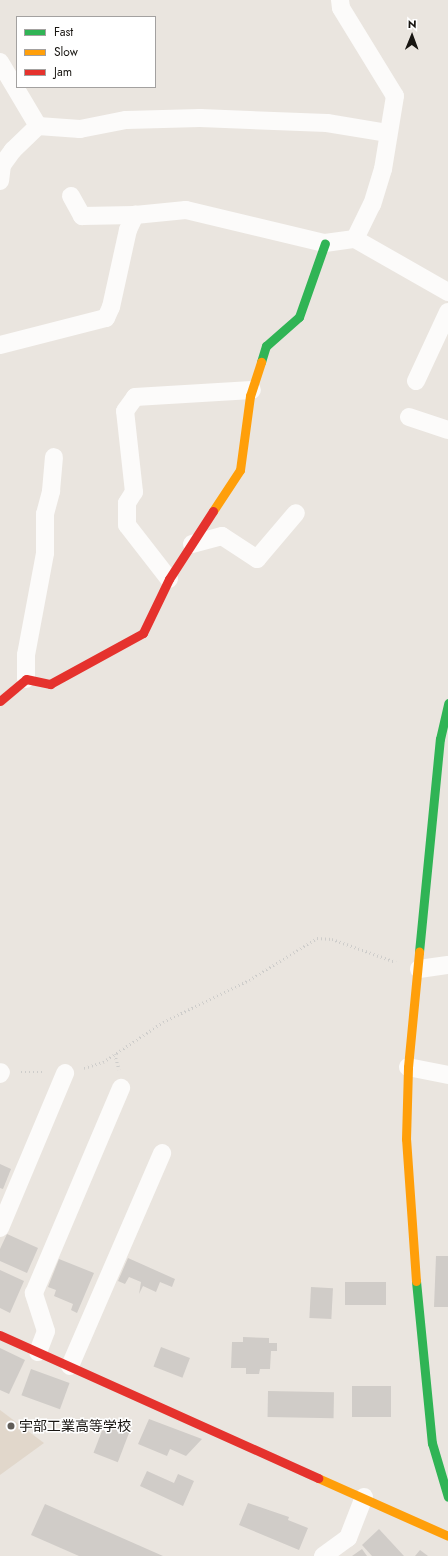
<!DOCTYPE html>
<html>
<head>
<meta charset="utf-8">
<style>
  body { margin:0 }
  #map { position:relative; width:448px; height:1556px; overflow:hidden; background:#eae5df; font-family:Jost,"Noto Sans JP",sans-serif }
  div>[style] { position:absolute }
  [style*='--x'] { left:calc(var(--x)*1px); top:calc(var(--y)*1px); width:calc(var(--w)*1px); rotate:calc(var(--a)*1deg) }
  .built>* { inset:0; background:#e1d7cb }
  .building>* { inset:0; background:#d0ccc8; transform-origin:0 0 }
  .path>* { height:2.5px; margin-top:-1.25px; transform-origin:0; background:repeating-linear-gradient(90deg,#cecdcb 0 1px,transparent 0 4px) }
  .street>* { height:18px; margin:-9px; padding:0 9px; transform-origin:9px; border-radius:9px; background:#fcfbfa }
  .fast>* { height:9px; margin:-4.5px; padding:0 4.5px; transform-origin:4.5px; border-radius:4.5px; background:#30b455 }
  .slow>* { height:9px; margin:-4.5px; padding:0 4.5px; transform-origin:4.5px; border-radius:4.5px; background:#ff9f0a }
  .jam>* { height:9px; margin:-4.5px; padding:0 4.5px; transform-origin:4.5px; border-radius:4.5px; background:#e5322d }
  .dots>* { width:11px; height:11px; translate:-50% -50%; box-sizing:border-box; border:2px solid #fff; border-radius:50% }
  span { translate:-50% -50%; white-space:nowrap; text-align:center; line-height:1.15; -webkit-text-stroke:3px #fff; paint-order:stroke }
  .poi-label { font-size:14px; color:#181511 }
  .left { translate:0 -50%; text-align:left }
  .legend { position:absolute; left:16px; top:16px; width:140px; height:72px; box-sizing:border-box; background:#fff; border:1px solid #a3a1a0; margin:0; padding:5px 7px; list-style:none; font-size:12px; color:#181511 }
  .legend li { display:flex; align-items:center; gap:8px; height:20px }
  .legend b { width:20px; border:1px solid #a3a1a0 }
  .north { position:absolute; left:392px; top:16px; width:40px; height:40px; -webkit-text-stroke:3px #fff; paint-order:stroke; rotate:1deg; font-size:11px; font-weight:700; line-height:16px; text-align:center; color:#181511 }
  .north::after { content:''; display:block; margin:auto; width:14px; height:18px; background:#181511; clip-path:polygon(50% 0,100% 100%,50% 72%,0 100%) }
</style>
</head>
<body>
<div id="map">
  <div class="built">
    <i style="clip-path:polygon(0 1410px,44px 1443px,0 1475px)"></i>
  </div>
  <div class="building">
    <i style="clip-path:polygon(0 1164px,11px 1169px,3px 1189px,0 1188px)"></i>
    <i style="clip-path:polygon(7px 1234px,38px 1248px,27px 1273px,0 1261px,0 1249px)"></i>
    <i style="clip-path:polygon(436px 1256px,448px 1256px,448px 1307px,434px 1307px)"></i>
    <i style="clip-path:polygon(128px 1258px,175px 1279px,172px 1287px,160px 1282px,156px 1292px,143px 1286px,139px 1294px,141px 1282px,129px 1277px,125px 1284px,118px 1281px)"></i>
    <i style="clip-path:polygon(59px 1259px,94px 1273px,77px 1313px,71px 1310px,73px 1304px,54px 1296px,56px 1290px,48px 1287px)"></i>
    <i style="clip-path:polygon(0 1270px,24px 1281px,10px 1313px,0 1308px)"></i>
    <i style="left:345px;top:1282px;width:41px;height:23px"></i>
    <i style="left:311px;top:1287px;width:22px;height:31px;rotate:3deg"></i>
    <i style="clip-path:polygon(243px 1337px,269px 1338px,269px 1343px,277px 1343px,277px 1351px,271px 1351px,270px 1369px,260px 1369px,259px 1374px,246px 1374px,246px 1368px,231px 1368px,232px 1342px,243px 1342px)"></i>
    <i style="left:161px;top:1347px;width:31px;height:21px;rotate:21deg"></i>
    <i style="clip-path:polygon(0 1348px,25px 1360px,9px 1394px,0 1390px)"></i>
    <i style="left:31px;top:1369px;width:41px;height:28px;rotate:20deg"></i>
    <i style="left:352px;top:1386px;width:39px;height:31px"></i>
    <i style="left:268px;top:1391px;width:66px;height:26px;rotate:1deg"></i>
    <i style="clip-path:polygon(149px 1419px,202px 1439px,186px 1456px,170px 1449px,167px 1456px,138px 1444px)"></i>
    <i style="left:105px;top:1423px;width:26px;height:32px;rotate:21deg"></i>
    <i style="clip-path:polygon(147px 1471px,174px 1483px,178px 1474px,194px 1481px,183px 1506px,140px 1486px)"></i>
    <i style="clip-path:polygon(248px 1503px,289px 1517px,288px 1520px,308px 1528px,299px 1550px,239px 1525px)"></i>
    <i style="clip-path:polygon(45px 1504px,163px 1556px,79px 1556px,31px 1535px)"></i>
    <i style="clip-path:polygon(379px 1529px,404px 1556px,372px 1556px,362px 1545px)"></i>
    <i style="clip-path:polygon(362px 1549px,367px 1556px,352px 1556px)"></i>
    <i style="clip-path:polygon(420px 1550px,428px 1556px,415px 1556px)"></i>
  </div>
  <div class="path">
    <i style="--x:115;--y:1054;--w:16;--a:75"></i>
    <i style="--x:84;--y:1068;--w:20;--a:-18"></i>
    <i style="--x:103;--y:1062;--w:72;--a:-33.7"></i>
    <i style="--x:163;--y:1022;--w:96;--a:-26"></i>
    <i style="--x:249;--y:980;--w:80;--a:-31.7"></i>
    <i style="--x:317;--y:938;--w:15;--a:4"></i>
    <i style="--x:332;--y:939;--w:68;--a:19.8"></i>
    <i style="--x:21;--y:1072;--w:23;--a:0"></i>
  </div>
  <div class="street">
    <i style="--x:340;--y:0;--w:8;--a:83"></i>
    <i style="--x:341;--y:8;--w:103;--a:58.5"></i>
    <i style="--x:395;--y:96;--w:74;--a:99.3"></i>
    <i style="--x:383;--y:169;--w:37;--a:107"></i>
    <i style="--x:372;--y:204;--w:39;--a:116"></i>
    <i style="--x:0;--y:62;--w:74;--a:59.3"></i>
    <i style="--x:38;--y:126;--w:35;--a:136"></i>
    <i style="--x:13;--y:150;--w:19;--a:126"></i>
    <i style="--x:2;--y:165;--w:16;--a:97"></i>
    <i style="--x:38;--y:126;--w:42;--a:4.1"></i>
    <i style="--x:80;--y:129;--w:47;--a:-11.1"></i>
    <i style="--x:126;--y:120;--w:74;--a:-1.5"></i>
    <i style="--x:200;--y:118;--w:127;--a:2.3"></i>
    <i style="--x:327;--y:123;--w:62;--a:9.3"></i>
    <i style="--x:71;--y:196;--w:23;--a:61"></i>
    <i style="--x:82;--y:216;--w:53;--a:-1.1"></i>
    <i style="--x:0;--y:345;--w:109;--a:-14.3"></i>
    <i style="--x:106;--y:318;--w:12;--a:-66"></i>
    <i style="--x:111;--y:307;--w:79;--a:-77.6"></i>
    <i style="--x:128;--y:230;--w:17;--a:-65"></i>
    <i style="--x:135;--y:215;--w:51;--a:-5.6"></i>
    <i style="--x:186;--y:210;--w:143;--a:13.4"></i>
    <i style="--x:325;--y:243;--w:30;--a:-8"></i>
    <i style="--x:355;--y:239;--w:107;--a:29.7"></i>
    <i style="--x:416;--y:381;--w:76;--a:-65.1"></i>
    <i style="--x:409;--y:417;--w:41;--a:18.4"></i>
    <i style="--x:192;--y:544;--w:31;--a:-15"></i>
    <i style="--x:222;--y:536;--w:42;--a:33.3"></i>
    <i style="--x:257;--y:559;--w:60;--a:-49.7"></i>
    <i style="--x:169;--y:579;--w:68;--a:-127.9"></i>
    <i style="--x:127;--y:525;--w:22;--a:-90"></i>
    <i style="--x:127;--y:503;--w:13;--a:-58"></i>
    <i style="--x:134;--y:492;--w:81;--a:-96.3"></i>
    <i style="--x:125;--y:411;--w:17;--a:-54"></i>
    <i style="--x:135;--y:397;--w:117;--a:-3.4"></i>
    <i style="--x:26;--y:679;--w:24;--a:-90"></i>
    <i style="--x:26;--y:655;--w:104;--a:-79.4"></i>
    <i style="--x:45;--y:553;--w:39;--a:-90"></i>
    <i style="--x:45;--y:514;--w:24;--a:-75"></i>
    <i style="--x:51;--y:491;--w:34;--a:-85"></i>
    <i style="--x:419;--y:969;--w:29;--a:-8"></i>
    <i style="--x:408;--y:1067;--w:41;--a:11.3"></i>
    <i style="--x:0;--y:1074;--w:2;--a:-63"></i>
    <i style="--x:0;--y:1228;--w:168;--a:-67.2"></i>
    <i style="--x:38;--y:1352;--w:22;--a:-69"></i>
    <i style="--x:46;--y:1331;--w:40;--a:-108"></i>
    <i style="--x:34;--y:1293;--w:223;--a:-67"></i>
    <i style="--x:70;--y:1366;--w:232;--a:-66.6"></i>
    <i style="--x:323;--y:1556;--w:31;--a:-36"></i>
    <i style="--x:348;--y:1538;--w:44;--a:-68.7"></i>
  </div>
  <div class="fast">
    <i style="--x:261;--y:362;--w:17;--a:-73"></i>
    <i style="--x:266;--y:346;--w:44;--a:-41.3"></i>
    <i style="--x:299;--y:317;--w:78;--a:-70.6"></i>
    <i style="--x:419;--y:952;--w:214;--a:-84.4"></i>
    <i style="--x:440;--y:739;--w:37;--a:-77"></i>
    <i style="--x:416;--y:1281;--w:163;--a:84.4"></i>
    <i style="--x:432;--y:1443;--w:56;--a:73.5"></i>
  </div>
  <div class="slow">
    <i style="--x:213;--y:511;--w:49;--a:-56.6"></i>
    <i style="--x:240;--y:470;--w:75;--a:-82.3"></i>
    <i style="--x:250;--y:396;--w:36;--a:-72"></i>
    <i style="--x:416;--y:1281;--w:142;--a:-94"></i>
    <i style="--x:406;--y:1139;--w:72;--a:-88.4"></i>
    <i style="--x:408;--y:1067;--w:116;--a:-84.5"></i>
    <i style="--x:318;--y:1478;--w:142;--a:24"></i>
  </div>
  <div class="jam">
    <i style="--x:0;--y:701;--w:34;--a:-40"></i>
    <i style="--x:26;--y:679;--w:25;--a:12"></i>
    <i style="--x:50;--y:684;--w:106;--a:-28.7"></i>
    <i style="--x:143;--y:633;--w:60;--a:-64.3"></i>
    <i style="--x:169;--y:579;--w:81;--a:-57.1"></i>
    <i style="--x:0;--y:1335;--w:349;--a:24.2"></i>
  </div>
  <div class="dots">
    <i style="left:11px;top:1426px;background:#625e59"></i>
  </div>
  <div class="poi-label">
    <span class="left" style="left:19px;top:1426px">宇部工業高等学校</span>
  </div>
  <ul class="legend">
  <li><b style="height:5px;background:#30b455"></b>Fast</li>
  <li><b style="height:5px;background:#ff9f0a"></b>Slow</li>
  <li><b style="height:5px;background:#e5322d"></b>Jam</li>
  </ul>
  <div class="north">N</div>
</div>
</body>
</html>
